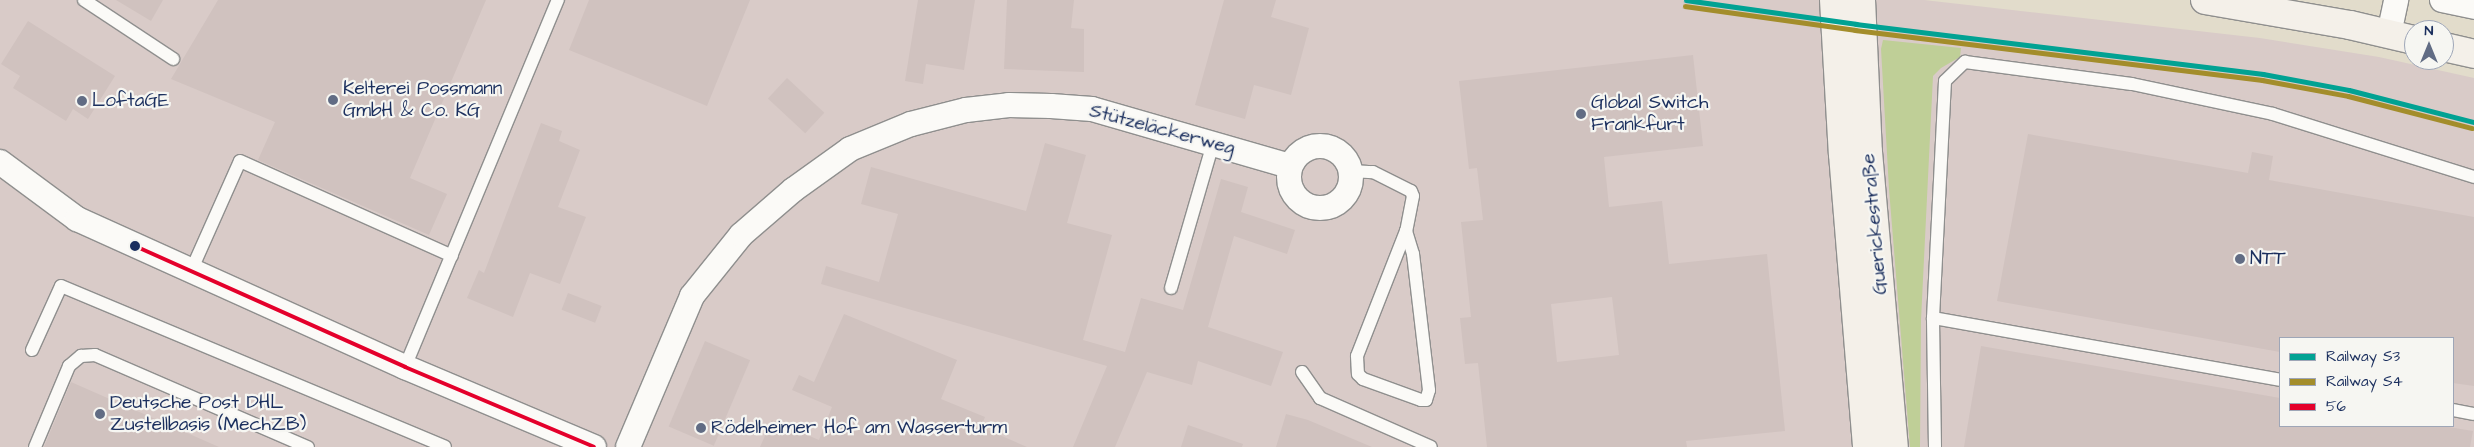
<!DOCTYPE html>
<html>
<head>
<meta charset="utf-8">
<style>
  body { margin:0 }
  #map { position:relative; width:2474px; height:447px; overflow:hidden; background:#e2dccb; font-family:"Architects Daughter",sans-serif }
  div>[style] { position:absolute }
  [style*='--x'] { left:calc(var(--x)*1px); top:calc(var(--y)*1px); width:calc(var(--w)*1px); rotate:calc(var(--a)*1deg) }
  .industrial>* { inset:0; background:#d9cbc8 }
  .green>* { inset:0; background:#bfcf97 }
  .building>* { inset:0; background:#d0c2bf; transform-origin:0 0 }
  .roads { filter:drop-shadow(1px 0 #8f8f8e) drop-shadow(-1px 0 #8f8f8e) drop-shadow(0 1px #8f8f8e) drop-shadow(0 -1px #8f8f8e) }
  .service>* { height:12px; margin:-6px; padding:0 6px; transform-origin:6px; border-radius:6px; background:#fbfaf7 }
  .minor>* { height:24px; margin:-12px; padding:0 12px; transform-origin:12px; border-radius:12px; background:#fbfaf7 }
  .minor>.ring { margin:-12px; padding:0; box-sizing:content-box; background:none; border:24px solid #fbfaf7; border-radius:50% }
  .secondary>* { height:28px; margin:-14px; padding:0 14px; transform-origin:14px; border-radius:14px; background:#f4f0e9 }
  .bus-1>* { height:4px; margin:-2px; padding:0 2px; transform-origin:2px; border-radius:2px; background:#e4002b }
  .rail-1>* { height:5px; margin:-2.5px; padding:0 2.5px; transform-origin:2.5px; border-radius:2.5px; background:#01a293 }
  .rail-2>* { height:5px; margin:-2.5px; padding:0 2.5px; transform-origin:2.5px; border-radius:2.5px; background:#a38d2b }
  .dots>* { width:14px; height:14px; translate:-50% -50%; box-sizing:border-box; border:2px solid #f6f6f2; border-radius:50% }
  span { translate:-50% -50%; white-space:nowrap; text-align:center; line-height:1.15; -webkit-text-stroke:4.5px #f6f6f2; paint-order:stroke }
  .poi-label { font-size:19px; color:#1b2f5e }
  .left { translate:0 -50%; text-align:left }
  .street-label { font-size:19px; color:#1b2f5e }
  .legend { position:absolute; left:2279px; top:337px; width:175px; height:90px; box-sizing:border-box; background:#f6f6f2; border:1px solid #9ea6b7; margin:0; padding:6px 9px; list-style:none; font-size:15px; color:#1b2f5e }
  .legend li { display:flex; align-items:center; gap:10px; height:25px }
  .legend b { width:25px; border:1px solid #9ea6b7 }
  .north { position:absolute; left:2404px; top:20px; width:50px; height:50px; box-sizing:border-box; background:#f6f6f2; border:1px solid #9ea6b7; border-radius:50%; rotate:0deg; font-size:14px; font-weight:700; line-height:20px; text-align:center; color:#1b2f5e }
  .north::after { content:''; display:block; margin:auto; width:18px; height:22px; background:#616c84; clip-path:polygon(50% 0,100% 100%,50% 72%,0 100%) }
</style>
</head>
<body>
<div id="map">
  <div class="industrial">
    <i style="clip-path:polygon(evenodd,0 0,1924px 0,2260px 38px,2379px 57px,2474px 78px,2474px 447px,0 447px,0 0,2280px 338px,2453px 338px,2453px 426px,2280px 426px,2280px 338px)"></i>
  </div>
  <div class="green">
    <i style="clip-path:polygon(1883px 40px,1961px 48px,1960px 57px,1941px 68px,1933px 76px,1921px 320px,1920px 447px,1910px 447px,1889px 189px,1881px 49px)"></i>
  </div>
  <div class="building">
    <i style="clip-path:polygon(116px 0,163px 0,151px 21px)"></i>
    <i style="clip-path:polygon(218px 0,486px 0,410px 178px,447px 194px,429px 235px,258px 160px,275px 122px,171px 79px)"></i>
    <i style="clip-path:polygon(589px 0,750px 0,707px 106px,569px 50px)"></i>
    <i style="clip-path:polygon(918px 0,975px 0,964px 70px,926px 64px,923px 84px,905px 81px)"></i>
    <i style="clip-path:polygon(1007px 0,1074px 0,1071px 28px,1084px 29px,1084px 72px,1004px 69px)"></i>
    <i style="clip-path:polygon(1224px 0,1276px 0,1271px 17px,1309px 28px,1291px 95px,1254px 85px,1245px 119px,1195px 105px)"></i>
    <i style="clip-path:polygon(28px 21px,115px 76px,88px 119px,73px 109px,66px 121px,13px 88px,20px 76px,1px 64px)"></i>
    <i style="clip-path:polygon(evenodd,1693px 55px,1703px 146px,1604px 157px,1609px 207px,1662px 201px,1669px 264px,1767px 254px,1785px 431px,1686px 441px,1687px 447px,1487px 447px,1478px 363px,1465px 364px,1460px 318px,1471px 317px,1461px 222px,1483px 220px,1477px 168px,1469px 169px,1459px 81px,1693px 55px,1612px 297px,1619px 355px,1557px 362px,1551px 304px,1612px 297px)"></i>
    <i style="left:787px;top:78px;width:51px;height:28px;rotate:43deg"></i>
    <i style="clip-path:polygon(541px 123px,562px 131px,559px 141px,580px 150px,558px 207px,586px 217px,560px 284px,530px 273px,513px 317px,467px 298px,479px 270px,484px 273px)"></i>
    <i style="clip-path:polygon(2028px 134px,2248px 173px,2252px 152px,2273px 156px,2269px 180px,2474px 217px,2474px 386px,2453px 383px,2453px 338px,2280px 338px,2280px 352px,1997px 301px)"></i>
    <i style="clip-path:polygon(1045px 143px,1086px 155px,1067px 223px,1112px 235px,1083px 340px,1125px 352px,1141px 298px,1183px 310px,1221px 179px,1248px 187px,1241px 212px,1295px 230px,1287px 254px,1234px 236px,1208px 327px,1283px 352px,1271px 386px,1198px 361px,1192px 385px,1147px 372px,1115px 447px,1073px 447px,1107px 366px,821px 284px,826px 266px,879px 282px,898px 214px,861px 204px,871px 167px,1026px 211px)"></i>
    <i style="left:568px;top:293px;width:36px;height:18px;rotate:21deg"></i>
    <i style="clip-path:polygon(844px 314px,957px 360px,941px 399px,985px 417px,981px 427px,1027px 447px,760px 447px,772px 420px,819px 440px,832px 407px,792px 390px,799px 375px,814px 382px)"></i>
    <i style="left:705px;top:341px;width:49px;height:93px;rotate:23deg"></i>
    <i style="clip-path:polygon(1981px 346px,2280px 398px,2280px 426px,2442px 426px,2473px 431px,2470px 447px,1964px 447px)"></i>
    <i style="clip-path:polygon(71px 382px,219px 447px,44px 447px)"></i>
    <i style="clip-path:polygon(1286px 414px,1308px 420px,1372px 447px,1276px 447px)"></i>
    <i style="clip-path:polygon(1188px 425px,1243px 444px,1242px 447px,1181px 447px)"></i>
  </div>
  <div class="roads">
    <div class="service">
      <i style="--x:84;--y:0;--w:107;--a:33.5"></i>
      <i style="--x:1351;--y:171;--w:22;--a:3"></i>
      <i style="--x:1373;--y:172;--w:42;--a:26.6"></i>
      <i style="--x:1411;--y:191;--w:5;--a:68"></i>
      <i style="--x:1413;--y:196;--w:36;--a:101"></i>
      <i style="--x:1406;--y:231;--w:134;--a:111.4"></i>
      <i style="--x:1357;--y:356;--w:18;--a:87"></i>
      <i style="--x:1358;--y:374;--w:7;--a:45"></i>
      <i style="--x:1363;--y:379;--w:62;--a:19.9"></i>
      <i style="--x:1421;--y:400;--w:5;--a:0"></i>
      <i style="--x:1426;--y:400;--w:10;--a:-73"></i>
      <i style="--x:1429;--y:390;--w:137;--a:-96.7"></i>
      <i style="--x:1413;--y:254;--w:24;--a:-107"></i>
      <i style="--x:191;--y:271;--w:120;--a:-66"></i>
      <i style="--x:240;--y:161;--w:232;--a:24.1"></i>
      <i style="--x:1171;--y:288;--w:151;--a:-73.8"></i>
      <i style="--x:1933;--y:318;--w:352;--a:10.1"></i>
      <i style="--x:32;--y:350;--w:70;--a:-65.6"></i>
      <i style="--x:61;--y:286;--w:416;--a:22.7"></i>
      <i style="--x:405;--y:367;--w:398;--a:-67.4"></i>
      <i style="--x:1302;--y:372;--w:32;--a:55"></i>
      <i style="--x:1320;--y:398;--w:121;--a:23.8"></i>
      <i style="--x:2453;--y:410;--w:21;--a:11"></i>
      <i style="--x:35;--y:447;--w:88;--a:-67.2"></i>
      <i style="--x:69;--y:366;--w:16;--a:-40"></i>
      <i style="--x:81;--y:356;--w:14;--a:-4"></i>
      <i style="--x:95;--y:355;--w:232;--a:23.4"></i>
      <i style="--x:1935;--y:447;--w:129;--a:-90.9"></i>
      <i style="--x:1933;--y:318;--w:237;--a:-87.1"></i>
      <i style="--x:1945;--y:81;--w:28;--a:-44"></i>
      <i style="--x:1965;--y:62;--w:168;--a:7.5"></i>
      <i style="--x:2132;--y:84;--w:144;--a:12"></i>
      <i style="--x:2273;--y:114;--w:211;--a:17.4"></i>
    </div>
    <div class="minor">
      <i style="--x:2442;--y:0;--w:33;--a:12"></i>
      <i style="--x:2389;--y:34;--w:35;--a:-78"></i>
      <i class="ring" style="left:1289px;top:146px;width:38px;height:38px"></i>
      <i style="--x:0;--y:162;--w:96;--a:36.5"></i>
      <i style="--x:77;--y:219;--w:360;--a:24.3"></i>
      <i style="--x:405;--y:367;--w:205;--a:22.9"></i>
      <i style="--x:628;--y:447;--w:164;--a:-67"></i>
      <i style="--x:692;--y:296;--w:78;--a:-51.2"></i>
      <i style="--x:741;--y:235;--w:69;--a:-40.9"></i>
      <i style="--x:793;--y:190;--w:70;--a:-35.7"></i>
      <i style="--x:850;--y:149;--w:66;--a:-22.3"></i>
      <i style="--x:911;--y:124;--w:57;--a:-14.3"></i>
      <i style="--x:966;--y:110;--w:43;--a:-6.6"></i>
      <i style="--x:1009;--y:105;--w:42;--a:1.4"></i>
      <i style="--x:1051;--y:106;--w:41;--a:4.2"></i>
      <i style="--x:1092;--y:109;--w:206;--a:16.1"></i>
    </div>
    <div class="secondary">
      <i style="--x:1834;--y:0;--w:154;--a:86.7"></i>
      <i style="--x:1843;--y:154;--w:294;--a:85.3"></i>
      <i style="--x:1861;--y:0;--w:152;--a:87.4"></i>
      <i style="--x:1868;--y:152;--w:296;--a:85"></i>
      <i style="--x:2205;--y:0;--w:147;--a:9.8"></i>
      <i style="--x:2350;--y:25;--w:66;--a:13.2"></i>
      <i style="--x:2444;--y:47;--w:31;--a:13"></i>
    </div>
  </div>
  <div class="bus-1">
    <i style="--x:135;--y:246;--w:296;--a:24.1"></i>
    <i style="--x:405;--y:367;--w:205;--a:22.9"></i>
  </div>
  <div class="rail-1">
    <i style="--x:1686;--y:0;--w:172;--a:8"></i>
    <i style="--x:1856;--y:24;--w:410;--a:7"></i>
    <i style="--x:2263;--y:74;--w:87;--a:10.5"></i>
    <i style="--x:2349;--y:90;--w:129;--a:14.4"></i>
  </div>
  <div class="rail-2">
    <i style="--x:1685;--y:6;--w:172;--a:8"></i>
    <i style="--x:1855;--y:30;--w:410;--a:7"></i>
    <i style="--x:2262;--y:80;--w:87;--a:10.5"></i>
    <i style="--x:2348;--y:96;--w:128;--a:14.5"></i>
  </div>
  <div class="dots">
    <i style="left:333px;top:100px;background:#616c84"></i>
    <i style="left:82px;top:101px;background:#616c84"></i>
    <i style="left:1581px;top:114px;background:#616c84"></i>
    <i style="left:135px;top:246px;background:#1b2f5e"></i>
    <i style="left:2240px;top:259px;background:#616c84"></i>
    <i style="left:100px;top:414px;background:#616c84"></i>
    <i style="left:701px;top:428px;background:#616c84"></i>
  </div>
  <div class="poi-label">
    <span class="left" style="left:343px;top:100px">Kelterei Possmann<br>GmbH &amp; Co. KG</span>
    <span class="left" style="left:92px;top:101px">LoftaGE</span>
    <span class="left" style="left:1591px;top:114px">Global Switch<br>Frankfurt</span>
    <span class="left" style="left:2250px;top:259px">NTT</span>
    <span class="left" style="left:110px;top:414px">Deutsche Post DHL<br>Zustellbasis (MechZB)</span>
    <span class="left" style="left:711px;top:428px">Rödelheimer Hof am Wasserturm</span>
  </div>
  <div class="street-label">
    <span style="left:1162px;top:130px;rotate:15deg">Stützeläckerweg</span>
    <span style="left:1875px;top:224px;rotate:-95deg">Guerickestraße</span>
  </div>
  <ul class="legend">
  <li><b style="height:6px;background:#01a293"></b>Railway S3</li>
  <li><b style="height:6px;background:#a38d2b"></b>Railway S4</li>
  <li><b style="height:6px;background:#e4002b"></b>56</li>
  </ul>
  <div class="north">N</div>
</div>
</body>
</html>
